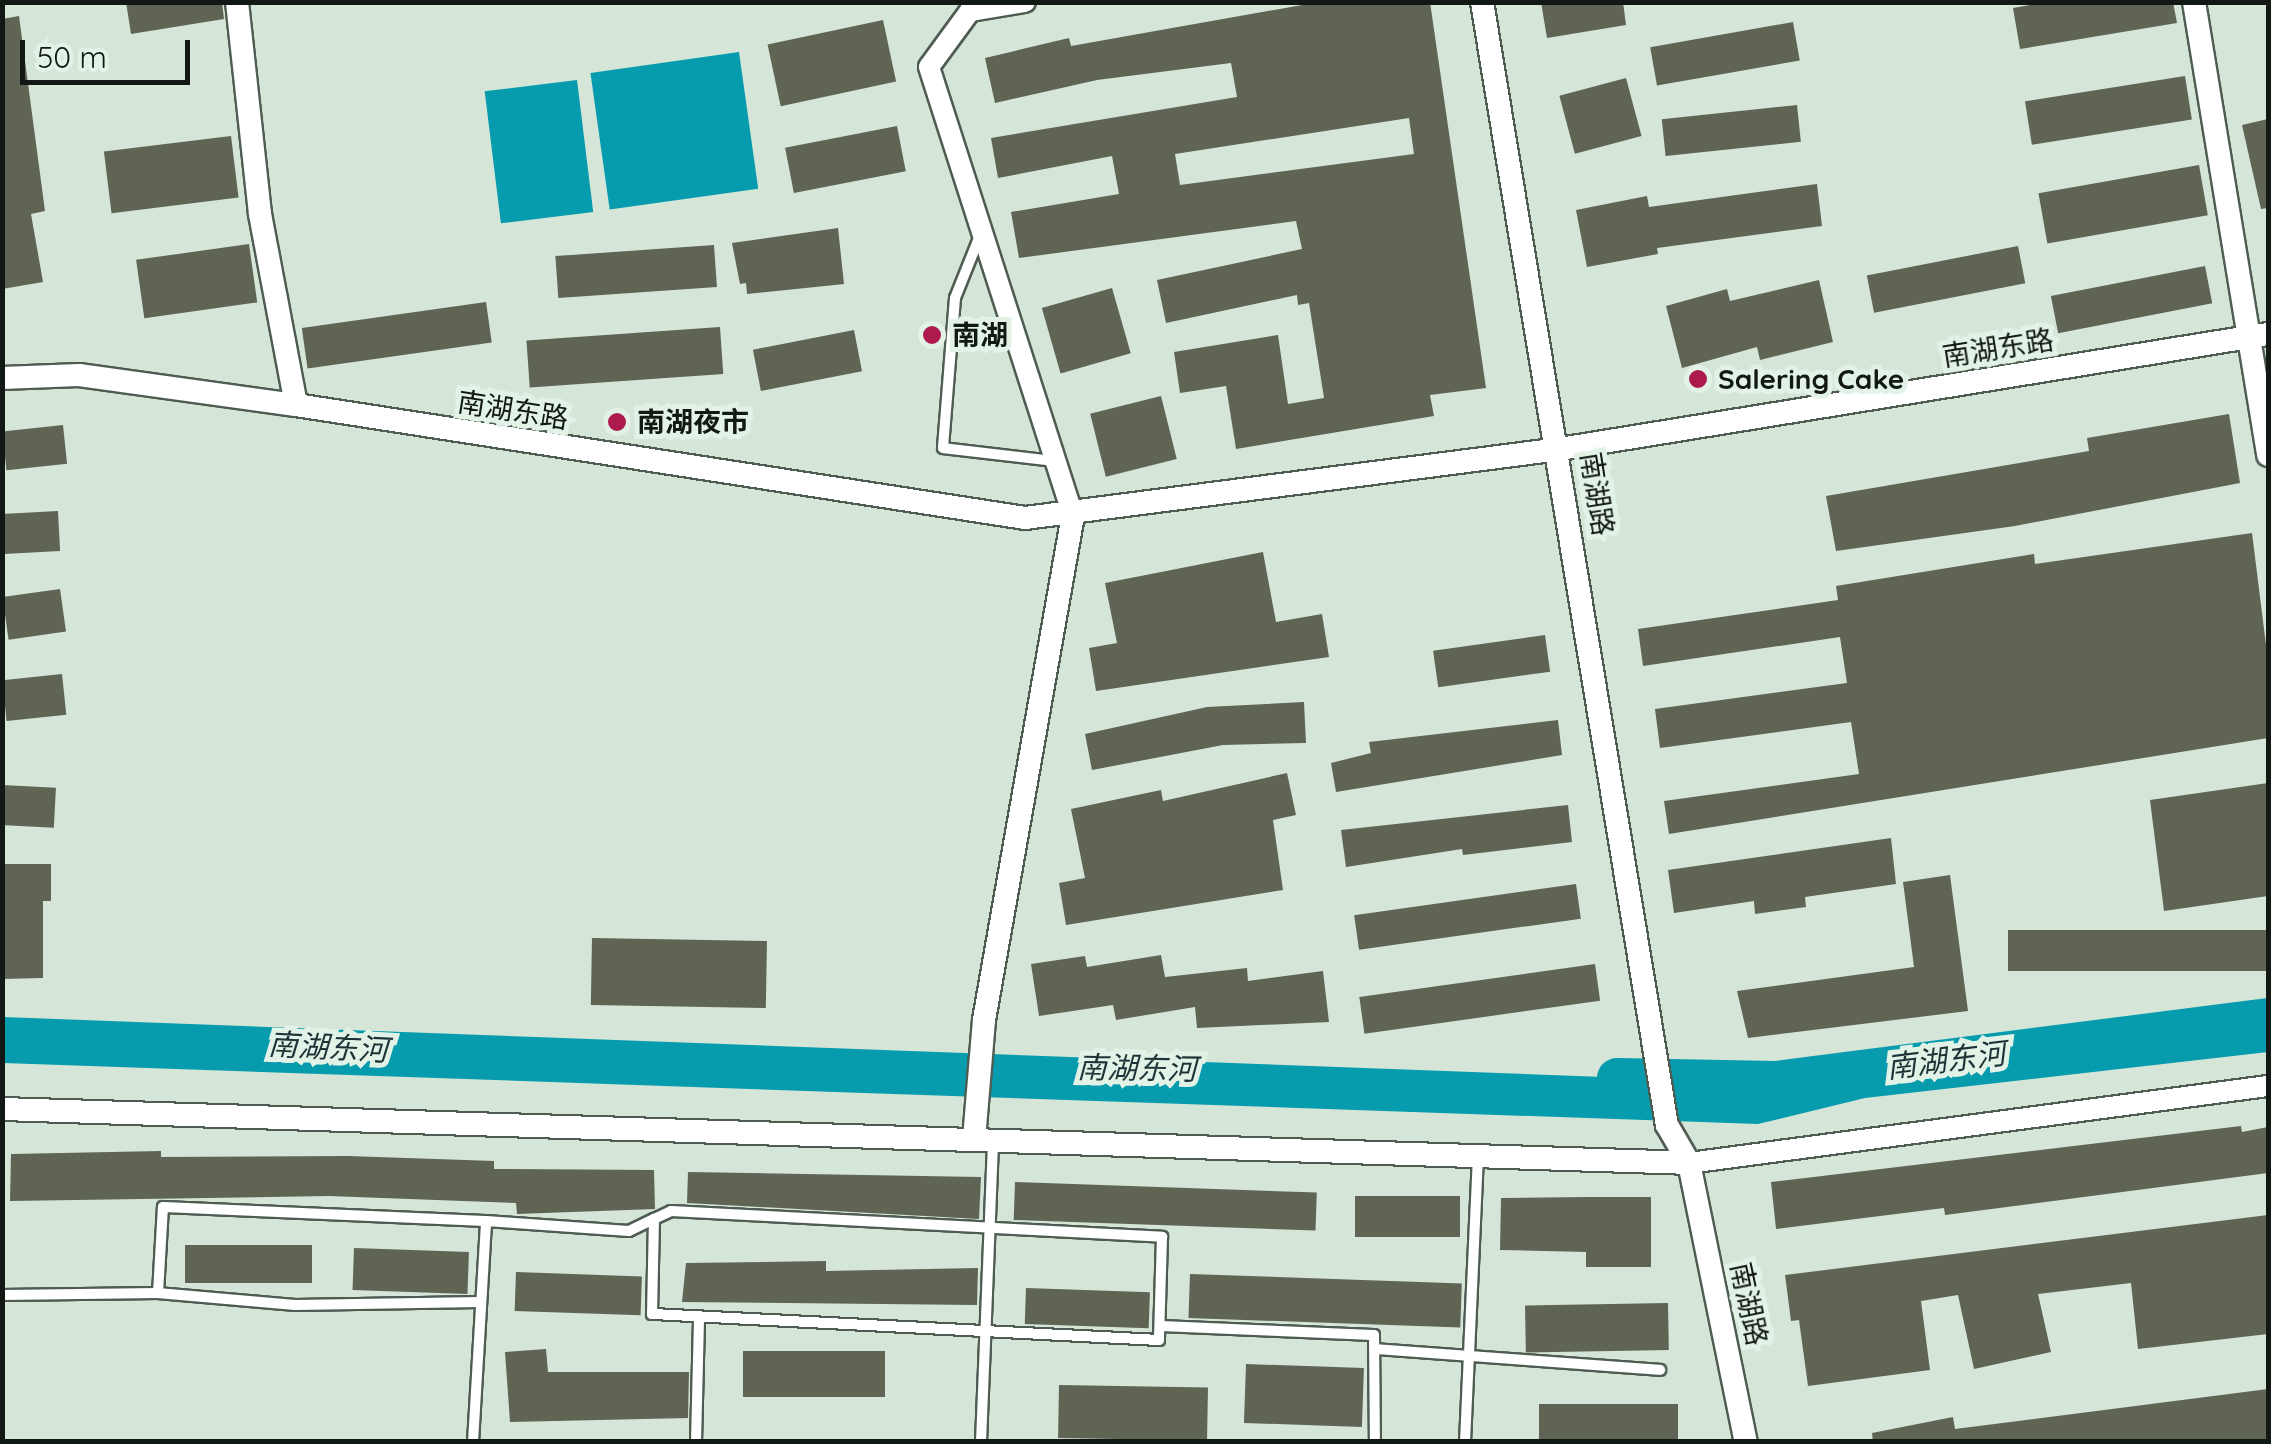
<!DOCTYPE html>
<html>
<head>
<meta charset="utf-8">
<style>
  body { margin:0 }
  #map { position:relative; width:2271px; height:1444px; overflow:hidden; background:#d5e5d8; font-family:Quicksand,"Noto Sans SC",sans-serif }
  div>[style] { position:absolute }
  [style*='--x'] { left:calc(var(--x)*1px); top:calc(var(--y)*1px); width:calc(var(--w)*1px); rotate:calc(var(--a)*1deg) }
  .water>* { inset:0; background:#069bad; transform-origin:0 0 }
  .river>* { height:40px; margin:-20px; padding:0 20px; transform-origin:20px; border-radius:20px; background:#069bad }
  .building>* { inset:0; background:#5f6455; transform-origin:0 0 }
  .roads { filter:drop-shadow(2px 0 #4f5c52) drop-shadow(-2px 0 #4f5c52) drop-shadow(0 2px #4f5c52) drop-shadow(0 -2px #4f5c52) }
  .service>* { height:10px; margin:-5px; padding:0 5px; transform-origin:5px; border-radius:5px; background:#fff }
  .minor>* { height:20px; margin:-10px; padding:0 10px; transform-origin:10px; border-radius:10px; background:#fff }
  .tertiary>* { height:22px; margin:-11px; padding:0 11px; transform-origin:11px; border-radius:11px; background:#fff }
  .dots>* { width:28px; height:28px; translate:-50% -50%; box-sizing:border-box; border:5px solid #e2f2e6; border-radius:50% }
  span { translate:-50% -50%; white-space:nowrap; text-align:center; line-height:1.15; -webkit-text-stroke:10px #e2f2e6; paint-order:stroke }
  .poi-label { font-size:28px; color:#121813; font-weight:700 }
  .left { translate:0 -50%; text-align:left }
  .street-label { font-size:28px; color:#121813 }
  .water-label { font-size:30px; color:#1e3337; font-style:italic }
  .frame { position:absolute; inset:0; border:5px solid #121813; pointer-events:none }
  .scale { position:absolute; left:20px; top:40px; width:170px; height:45px; box-sizing:border-box; border:5px solid #121813; border-top:0; padding-left:12px; font-size:30px; line-height:35px; white-space:nowrap; color:#121813; -webkit-text-stroke:8px #e2f2e6; paint-order:stroke }
</style>
</head>
<body>
<div id="map">
  <div class="water">
    <i style="left:739px;top:52px;width:138px;height:150px;rotate:82deg"></i>
    <i style="left:577px;top:80px;width:133px;height:93px;rotate:83deg"></i>
    <i style="clip-path:polygon(3px 1017px,1816px 1085px,2268px 1022px,2268px 1052px,1865px 1098px,1758px 1124px,3px 1063px)"></i>
  </div>
  <div class="river">
    <i style="--x:1617;--y:1078;--w:159;--a:1.1"></i>
    <i style="--x:1776;--y:1081;--w:496;--a:-7.3"></i>
  </div>
  <div class="building">
    <i style="clip-path:polygon(126px 2px,222px 2px,224px 19px,131px 34px)"></i>
    <i style="clip-path:polygon(evenodd,1319px 2px,1430px 2px,1486px 388px,1430px 395px,1434px 416px,1236px 449px,1226px 386px,1180px 393px,1174px 352px,1278px 335px,1288px 404px,1324px 398px,1309px 303px,1298px 305px,1297px 295px,1166px 323px,1157px 280px,1302px 249px,1296px 221px,1019px 258px,1011px 212px,1119px 194px,1112px 156px,998px 178px,991px 138px,1237px 97px,1231px 63px,1097px 80px,995px 103px,985px 58px,1069px 38px,1071px 46px,1319px 2px,1409px 118px,1414px 154px,1180px 185px,1175px 154px,1409px 118px)"></i>
    <i style="clip-path:polygon(1541px 2px,1623px 2px,1626px 25px,1547px 38px)"></i>
    <i style="clip-path:polygon(2046px 2px,2173px 2px,2177px 23px,2020px 49px,2013px 8px)"></i>
    <i style="clip-path:polygon(19px 16px,45px 211px,31px 214px,43px 282px,2px 289px,2px 19px)"></i>
    <i style="left:883px;top:20px;width:63px;height:118px;rotate:78deg"></i>
    <i style="left:1793px;top:22px;width:39px;height:145px;rotate:80deg"></i>
    <i style="left:2185px;top:76px;width:44px;height:162px;rotate:81deg"></i>
    <i style="left:1626px;top:78px;width:60px;height:69px;rotate:75deg"></i>
    <i style="left:1797px;top:105px;width:37px;height:136px;rotate:84deg"></i>
    <i style="clip-path:polygon(2268px 119px,2268px 208px,2261px 209px,2242px 125px)"></i>
    <i style="left:897px;top:126px;width:46px;height:114px;rotate:79deg"></i>
    <i style="left:231px;top:136px;width:62px;height:128px;rotate:83deg"></i>
    <i style="left:2199px;top:165px;width:51px;height:163px;rotate:80deg"></i>
    <i style="clip-path:polygon(1817px 184px,1822px 226px,1657px 248px,1658px 254px,1587px 267px,1576px 210px,1647px 196px,1649px 207px)"></i>
    <i style="clip-path:polygon(838px 228px,844px 284px,747px 294px,746px 283px,740px 284px,732px 243px)"></i>
    <i style="left:249px;top:244px;width:59px;height:114px;rotate:82deg"></i>
    <i style="left:714px;top:245px;width:42px;height:159px;rotate:86deg"></i>
    <i style="left:2018px;top:246px;width:38px;height:154px;rotate:79deg"></i>
    <i style="left:2205px;top:266px;width:38px;height:157px;rotate:79deg"></i>
    <i style="clip-path:polygon(1819px 280px,1833px 342px,1760px 360px,1757px 347px,1682px 368px,1666px 306px,1727px 289px,1730px 301px)"></i>
    <i style="left:1112px;top:288px;width:68px;height:73px;rotate:74deg"></i>
    <i style="left:486px;top:302px;width:41px;height:186px;rotate:82deg"></i>
    <i style="left:720px;top:327px;width:47px;height:194px;rotate:86deg"></i>
    <i style="left:854px;top:330px;width:42px;height:103px;rotate:79deg"></i>
    <i style="left:1161px;top:396px;width:65px;height:73px;rotate:76deg"></i>
    <i style="clip-path:polygon(2229px 414px,2240px 483px,2015px 526px,1836px 551px,1826px 496px,2089px 451px,2087px 438px)"></i>
    <i style="left:63px;top:425px;width:39px;height:61px;rotate:84deg"></i>
    <i style="left:58px;top:511px;width:40px;height:56px;rotate:87deg"></i>
    <i style="clip-path:polygon(2252px 533px,2268px 661px,2268px 738px,1669px 834px,1664px 801px,1859px 774px,1851px 722px,1660px 748px,1655px 709px,1847px 683px,1840px 637px,1643px 666px,1638px 629px,1838px 600px,1836px 586px,2034px 554px,2035px 564px)"></i>
    <i style="clip-path:polygon(1263px 552px,1276px 622px,1322px 614px,1329px 657px,1096px 691px,1089px 648px,1117px 643px,1105px 583px)"></i>
    <i style="left:60px;top:589px;width:43px;height:58px;rotate:82deg"></i>
    <i style="left:1545px;top:635px;width:37px;height:113px;rotate:82deg"></i>
    <i style="left:62px;top:674px;width:41px;height:60px;rotate:84deg"></i>
    <i style="clip-path:polygon(1304px 702px,1306px 743px,1223px 745px,1092px 770px,1085px 734px,1207px 707px)"></i>
    <i style="clip-path:polygon(1558px 720px,1562px 755px,1336px 792px,1331px 763px,1371px 753px,1369px 742px)"></i>
    <i style="clip-path:polygon(1287px 773px,1296px 815px,1273px 820px,1283px 890px,1066px 925px,1059px 883px,1085px 878px,1071px 809px,1161px 790px,1163px 801px)"></i>
    <i style="clip-path:polygon(2268px 783px,2268px 896px,2164px 911px,2150px 800px)"></i>
    <i style="left:2px;top:785px;width:54px;height:40px;rotate:3deg"></i>
    <i style="clip-path:polygon(1568px 805px,1572px 842px,1463px 855px,1462px 849px,1346px 867px,1341px 830px)"></i>
    <i style="clip-path:polygon(1891px 838px,1896px 884px,1805px 897px,1806px 907px,1755px 914px,1754px 901px,1674px 913px,1668px 870px)"></i>
    <i style="clip-path:polygon(2px 864px,51px 864px,51px 901px,43px 901px,43px 978px,2px 979px)"></i>
    <i style="clip-path:polygon(1950px 875px,1968px 1011px,1748px 1038px,1737px 991px,1914px 967px,1903px 882px)"></i>
    <i style="left:1576px;top:884px;width:35px;height:224px;rotate:82deg"></i>
    <i style="left:2268px;top:930px;width:41px;height:260px;rotate:90deg"></i>
    <i style="left:592px;top:938px;width:175px;height:67px;rotate:1deg"></i>
    <i style="clip-path:polygon(1161px 955px,1165px 977px,1247px 968px,1248px 981px,1323px 971px,1329px 1022px,1197px 1028px,1195px 1007px,1116px 1020px,1113px 1005px,1039px 1016px,1031px 964px,1085px 956px,1087px 967px)"></i>
    <i style="left:1595px;top:964px;width:37px;height:238px;rotate:82deg"></i>
    <i style="clip-path:polygon(2241px 1126px,2242px 1132px,2268px 1127px,2268px 1173px,1945px 1215px,1944px 1208px,1776px 1229px,1771px 1182px)"></i>
    <i style="clip-path:polygon(161px 1151px,161px 1157px,348px 1156px,494px 1161px,494px 1169px,654px 1170px,655px 1209px,517px 1214px,516px 1203px,329px 1196px,10px 1201px,11px 1154px)"></i>
    <i style="clip-path:polygon(688px 1172px,981px 1177px,979px 1219px,687px 1203px)"></i>
    <i style="left:1015px;top:1182px;width:302px;height:38px;rotate:2deg"></i>
    <i style="left:1355px;top:1196px;width:105px;height:41px"></i>
    <i style="clip-path:polygon(1587px 1197px,1651px 1197px,1651px 1267px,1586px 1267px,1586px 1252px,1500px 1250px,1501px 1198px)"></i>
    <i style="clip-path:polygon(2268px 1215px,2268px 1334px,2138px 1349px,2131px 1283px,2038px 1294px,2051px 1352px,1974px 1369px,1958px 1295px,1921px 1301px,1930px 1370px,1808px 1386px,1799px 1320px,1791px 1321px,1785px 1275px)"></i>
    <i style="left:185px;top:1245px;width:127px;height:38px"></i>
    <i style="left:354px;top:1248px;width:115px;height:42px;rotate:2deg"></i>
    <i style="clip-path:polygon(826px 1261px,826px 1271px,978px 1268px,977px 1305px,682px 1302px,686px 1263px)"></i>
    <i style="left:516px;top:1272px;width:126px;height:39px;rotate:2deg"></i>
    <i style="left:1190px;top:1274px;width:272px;height:44px;rotate:2deg"></i>
    <i style="left:1026px;top:1288px;width:124px;height:36px;rotate:2deg"></i>
    <i style="left:1668px;top:1303px;width:47px;height:143px;rotate:89deg"></i>
    <i style="clip-path:polygon(546px 1349px,548px 1372px,689px 1372px,688px 1418px,510px 1422px,505px 1352px)"></i>
    <i style="left:885px;top:1351px;width:46px;height:142px;rotate:90deg"></i>
    <i style="left:1246px;top:1364px;width:118px;height:59px;rotate:2deg"></i>
    <i style="left:1059px;top:1385px;width:149px;height:53px;rotate:1deg"></i>
    <i style="clip-path:polygon(2268px 1389px,2268px 1439px,1873px 1442px,1872px 1433px,1953px 1417px,1955px 1429px)"></i>
    <i style="left:1539px;top:1404px;width:139px;height:38px"></i>
  </div>
  <div class="roads">
    <div class="service">
      <i style="--x:981;--y:233;--w:70;--a:111.8"></i>
      <i style="--x:955;--y:298;--w:150;--a:94.6"></i>
      <i style="--x:943;--y:448;--w:112;--a:6.7"></i>
      <i style="--x:2;--y:1295;--w:156;--a:-0.7"></i>
      <i style="--x:481;--y:1302;--w:186;--a:179.1"></i>
      <i style="--x:295;--y:1305;--w:138;--a:-175"></i>
      <i style="--x:158;--y:1293;--w:86;--a:-86.7"></i>
      <i style="--x:163;--y:1207;--w:323;--a:2.5"></i>
      <i style="--x:1160;--y:1326;--w:214;--a:2.4"></i>
      <i style="--x:1374;--y:1335;--w:107;--a:89.5"></i>
      <i style="--x:1375;--y:1349;--w:286;--a:4.2"></i>
      <i style="--x:473;--y:1442;--w:221;--a:-86.6"></i>
      <i style="--x:486;--y:1221;--w:143;--a:4"></i>
      <i style="--x:629;--y:1231;--w:28;--a:-26"></i>
      <i style="--x:654;--y:1219;--w:19;--a:-25"></i>
      <i style="--x:671;--y:1211;--w:492;--a:3"></i>
      <i style="--x:1162;--y:1237;--w:103;--a:91.7"></i>
      <i style="--x:1159;--y:1340;--w:508;--a:-177.06"></i>
      <i style="--x:652;--y:1314;--w:95;--a:-88.8"></i>
      <i style="--x:696;--y:1442;--w:123;--a:-88.6"></i>
      <i style="--x:981;--y:1442;--w:299;--a:-87.7"></i>
      <i style="--x:1465;--y:1442;--w:284;--a:-87.4"></i>
    </div>
    <div class="minor">
      <i style="--x:1025;--y:2;--w:56;--a:170.7"></i>
      <i style="--x:970;--y:11;--w:69;--a:126.2"></i>
      <i style="--x:929;--y:67;--w:471;--a:72.2"></i>
      <i style="--x:1689;--y:1163;--w:584;--a:-7.58"></i>
    </div>
    <div class="tertiary">
      <i style="--x:237;--y:2;--w:213;--a:83.8"></i>
      <i style="--x:260;--y:214;--w:194;--a:79.3"></i>
      <i style="--x:1482;--y:2;--w:1138;--a:80.65"></i>
      <i style="--x:1667;--y:1125;--w:44;--a:59.9"></i>
      <i style="--x:1689;--y:1163;--w:285;--a:78.5"></i>
      <i style="--x:2194;--y:2;--w:459;--a:80.7"></i>
      <i style="--x:2;--y:378;--w:77;--a:-2.2"></i>
      <i style="--x:79;--y:375;--w:219;--a:7.9"></i>
      <i style="--x:296;--y:405;--w:738;--a:8.81"></i>
      <i style="--x:1025;--y:518;--w:539;--a:-7.35"></i>
      <i style="--x:1560;--y:449;--w:717;--a:-9.23"></i>
      <i style="--x:2;--y:1109;--w:1688;--a:1.83"></i>
      <i style="--x:974;--y:1139;--w:119;--a:-85.2"></i>
      <i style="--x:984;--y:1020;--w:513;--a:-80"></i>
    </div>
  </div>
  <div class="dots">
    <i style="left:932px;top:335px;background:#ad1b4e"></i>
    <i style="left:1698px;top:379px;background:#ad1b4e"></i>
    <i style="left:617px;top:422px;background:#ad1b4e"></i>
  </div>
  <div class="poi-label">
    <span class="left" style="left:952px;top:335px">南湖</span>
    <span class="left" style="left:1718px;top:379px">Salering Cake</span>
    <span class="left" style="left:637px;top:422px">南湖夜市</span>
  </div>
  <div class="street-label">
    <span style="left:1998px;top:348px;rotate:-9deg">南湖东路</span>
    <span style="left:513px;top:410px;rotate:9deg">南湖东路</span>
    <span style="left:1597px;top:494px;rotate:81deg">南湖路</span>
    <span style="left:1749px;top:1304px;rotate:78deg">南湖路</span>
  </div>
  <div class="water-label">
    <span style="left:328px;top:1047px;rotate:3deg">南湖东河</span>
    <span style="left:1946px;top:1060px;rotate:-7deg">南湖东河</span>
    <span style="left:1137px;top:1068px;rotate:1deg">南湖东河</span>
  </div>
  <div class="frame"></div>
  <div class="scale">50 m</div>
</div>
</body>
</html>
